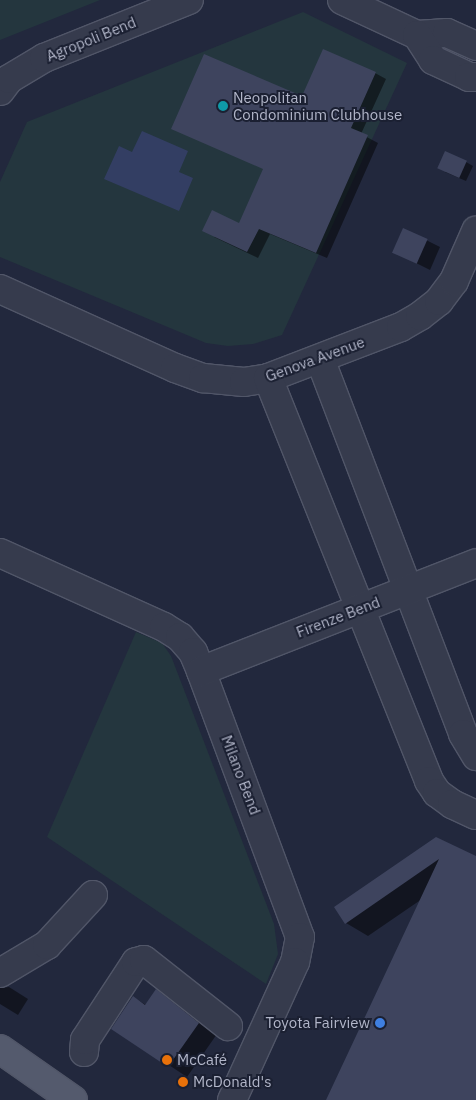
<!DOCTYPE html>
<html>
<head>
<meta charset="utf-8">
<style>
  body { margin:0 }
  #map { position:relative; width:476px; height:1100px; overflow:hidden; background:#22283d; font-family:"IBM Plex Sans",sans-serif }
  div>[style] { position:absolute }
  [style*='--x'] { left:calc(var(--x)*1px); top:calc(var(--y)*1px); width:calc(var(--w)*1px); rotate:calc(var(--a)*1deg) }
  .green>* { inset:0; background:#24363e }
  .water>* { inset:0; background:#333e63 }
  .shadow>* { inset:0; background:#0007 }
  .building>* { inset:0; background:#3e445e; transform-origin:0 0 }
  .roads { filter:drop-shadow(1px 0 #515668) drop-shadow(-1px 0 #515668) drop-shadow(0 1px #515668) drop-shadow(0 -1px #515668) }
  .minor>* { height:28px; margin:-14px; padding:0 14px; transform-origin:14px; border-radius:14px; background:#363b4d }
  .major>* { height:28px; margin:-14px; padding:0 14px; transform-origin:14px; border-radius:14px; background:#545a6d }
  .dots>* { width:14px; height:14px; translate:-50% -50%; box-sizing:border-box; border:2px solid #1b2032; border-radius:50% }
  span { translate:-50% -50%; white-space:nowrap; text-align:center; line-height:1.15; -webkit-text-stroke:4px #1b2032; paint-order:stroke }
  .street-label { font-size:15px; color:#b2b6c9 }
  .poi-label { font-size:15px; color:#b2b6c9 }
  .left { translate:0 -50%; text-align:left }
  .right { translate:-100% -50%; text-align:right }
</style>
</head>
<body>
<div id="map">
  <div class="green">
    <i style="clip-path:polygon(0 0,100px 0,0 40px)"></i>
    <i style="clip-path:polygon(303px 12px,407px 63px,282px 335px,253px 344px,228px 346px,206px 343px,0 257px,0 182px,27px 122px)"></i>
    <i style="clip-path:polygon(136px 632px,162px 643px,171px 656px,274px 924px,278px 954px,266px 984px,47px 837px)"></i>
  </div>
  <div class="water">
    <i style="clip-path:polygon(142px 131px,188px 151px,179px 172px,193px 178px,179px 211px,104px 179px,119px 146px,132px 152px)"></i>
  </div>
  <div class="shadow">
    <i style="clip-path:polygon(375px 73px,386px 79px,361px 134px,378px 143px,327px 258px,270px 234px,258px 258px,214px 237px,240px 225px,302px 98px)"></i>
    <i style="clip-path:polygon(466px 162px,473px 166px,466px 181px,445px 172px)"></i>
    <i style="clip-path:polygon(426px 240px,440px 247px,430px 270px,406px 258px)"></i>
    <i style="clip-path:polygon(436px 838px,476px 857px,476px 1100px,327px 1100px,422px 899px,368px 936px,346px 923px)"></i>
    <i style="clip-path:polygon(9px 987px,28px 999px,18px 1015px,0 1004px,0 988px)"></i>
    <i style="clip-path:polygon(156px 991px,217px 1034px,187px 1077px,113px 1028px,133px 997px,146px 1005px)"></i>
  </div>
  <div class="building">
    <i style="clip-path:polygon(323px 49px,376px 72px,351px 128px,368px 135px,316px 253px,259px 229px,247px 252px,202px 231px,212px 210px,239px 223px,263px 169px,171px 129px,204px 54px,302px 96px)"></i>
    <i style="left:445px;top:151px;width:24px;height:19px;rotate:24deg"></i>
    <i style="left:403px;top:228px;width:27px;height:27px;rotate:24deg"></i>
    <i style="clip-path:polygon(436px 837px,476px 856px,476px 1100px,326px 1100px,439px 859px,345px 924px,334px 907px)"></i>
    <i style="clip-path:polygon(156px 989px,199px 1023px,168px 1067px,111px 1029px,133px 996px,145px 1005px)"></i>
  </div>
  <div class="roads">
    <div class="minor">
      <i style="--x:342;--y:0;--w:83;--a:25"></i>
      <i style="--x:417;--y:35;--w:30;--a:-4"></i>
      <i style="--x:447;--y:33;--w:32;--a:24"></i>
      <i style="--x:417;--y:35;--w:30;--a:57"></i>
      <i style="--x:433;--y:60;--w:40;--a:25"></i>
      <i style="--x:469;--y:77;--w:7;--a:0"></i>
      <i style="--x:0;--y:91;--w:15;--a:-53"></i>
      <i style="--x:9;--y:79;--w:41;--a:-31"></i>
      <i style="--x:44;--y:58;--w:156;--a:-21.8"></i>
      <i style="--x:0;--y:289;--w:192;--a:24.3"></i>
      <i style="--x:175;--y:368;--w:30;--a:20"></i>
      <i style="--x:203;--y:378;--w:41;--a:5.6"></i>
      <i style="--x:244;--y:382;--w:24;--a:-9"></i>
      <i style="--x:268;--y:378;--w:142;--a:-21"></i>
      <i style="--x:401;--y:327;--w:22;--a:-30"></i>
      <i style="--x:420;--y:316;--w:24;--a:-38"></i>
      <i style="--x:439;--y:301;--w:25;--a:-53"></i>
      <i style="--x:454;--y:281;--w:55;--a:-66.3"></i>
      <i style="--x:320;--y:359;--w:401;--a:69.1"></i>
      <i style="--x:463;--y:734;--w:26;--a:59"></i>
      <i style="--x:268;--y:378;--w:434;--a:68.2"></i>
      <i style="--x:429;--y:781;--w:14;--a:56"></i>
      <i style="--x:437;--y:793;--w:19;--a:36"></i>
      <i style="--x:452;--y:804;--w:26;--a:25"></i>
      <i style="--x:0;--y:553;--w:180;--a:24.3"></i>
      <i style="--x:164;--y:627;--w:19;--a:32"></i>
      <i style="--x:180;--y:637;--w:20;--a:49"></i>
      <i style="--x:193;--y:652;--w:21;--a:67"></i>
      <i style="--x:201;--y:671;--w:284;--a:69.6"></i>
      <i style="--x:300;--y:937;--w:25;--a:101"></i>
      <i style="--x:295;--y:962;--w:152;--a:114.5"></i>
      <i style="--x:201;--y:671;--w:295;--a:-21.4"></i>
      <i style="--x:0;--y:973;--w:55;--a:-30.8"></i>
      <i style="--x:47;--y:945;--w:68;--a:-47.4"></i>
      <i style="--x:84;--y:1052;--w:12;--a:-85"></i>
      <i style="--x:85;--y:1040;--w:93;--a:-56.8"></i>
      <i style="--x:136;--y:962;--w:8;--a:-14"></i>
      <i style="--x:144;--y:960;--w:107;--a:38.2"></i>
    </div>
    <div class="major">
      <i style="--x:0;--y:1049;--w:89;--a:34.9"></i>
    </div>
  </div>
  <div class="dots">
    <i style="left:223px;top:106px;background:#0f9aa8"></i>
    <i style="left:380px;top:1023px;background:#3f7fe0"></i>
    <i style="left:167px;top:1060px;background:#e8710a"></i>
    <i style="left:183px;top:1082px;background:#e8710a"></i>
  </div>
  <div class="street-label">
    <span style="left:91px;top:39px;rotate:-22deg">Agropoli Bend</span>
    <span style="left:315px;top:359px;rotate:-20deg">Genova Avenue</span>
    <span style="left:338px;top:617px;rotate:-21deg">Firenze Bend</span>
    <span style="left:241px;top:775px;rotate:69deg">Milano Bend</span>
  </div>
  <div class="poi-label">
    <span class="left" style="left:233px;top:106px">Neopolitan<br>Condominium Clubhouse</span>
    <span class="right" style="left:370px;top:1023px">Toyota Fairview</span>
    <span class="left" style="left:177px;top:1060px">McCafé</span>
    <span class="left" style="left:193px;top:1082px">McDonald's</span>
  </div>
</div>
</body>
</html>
